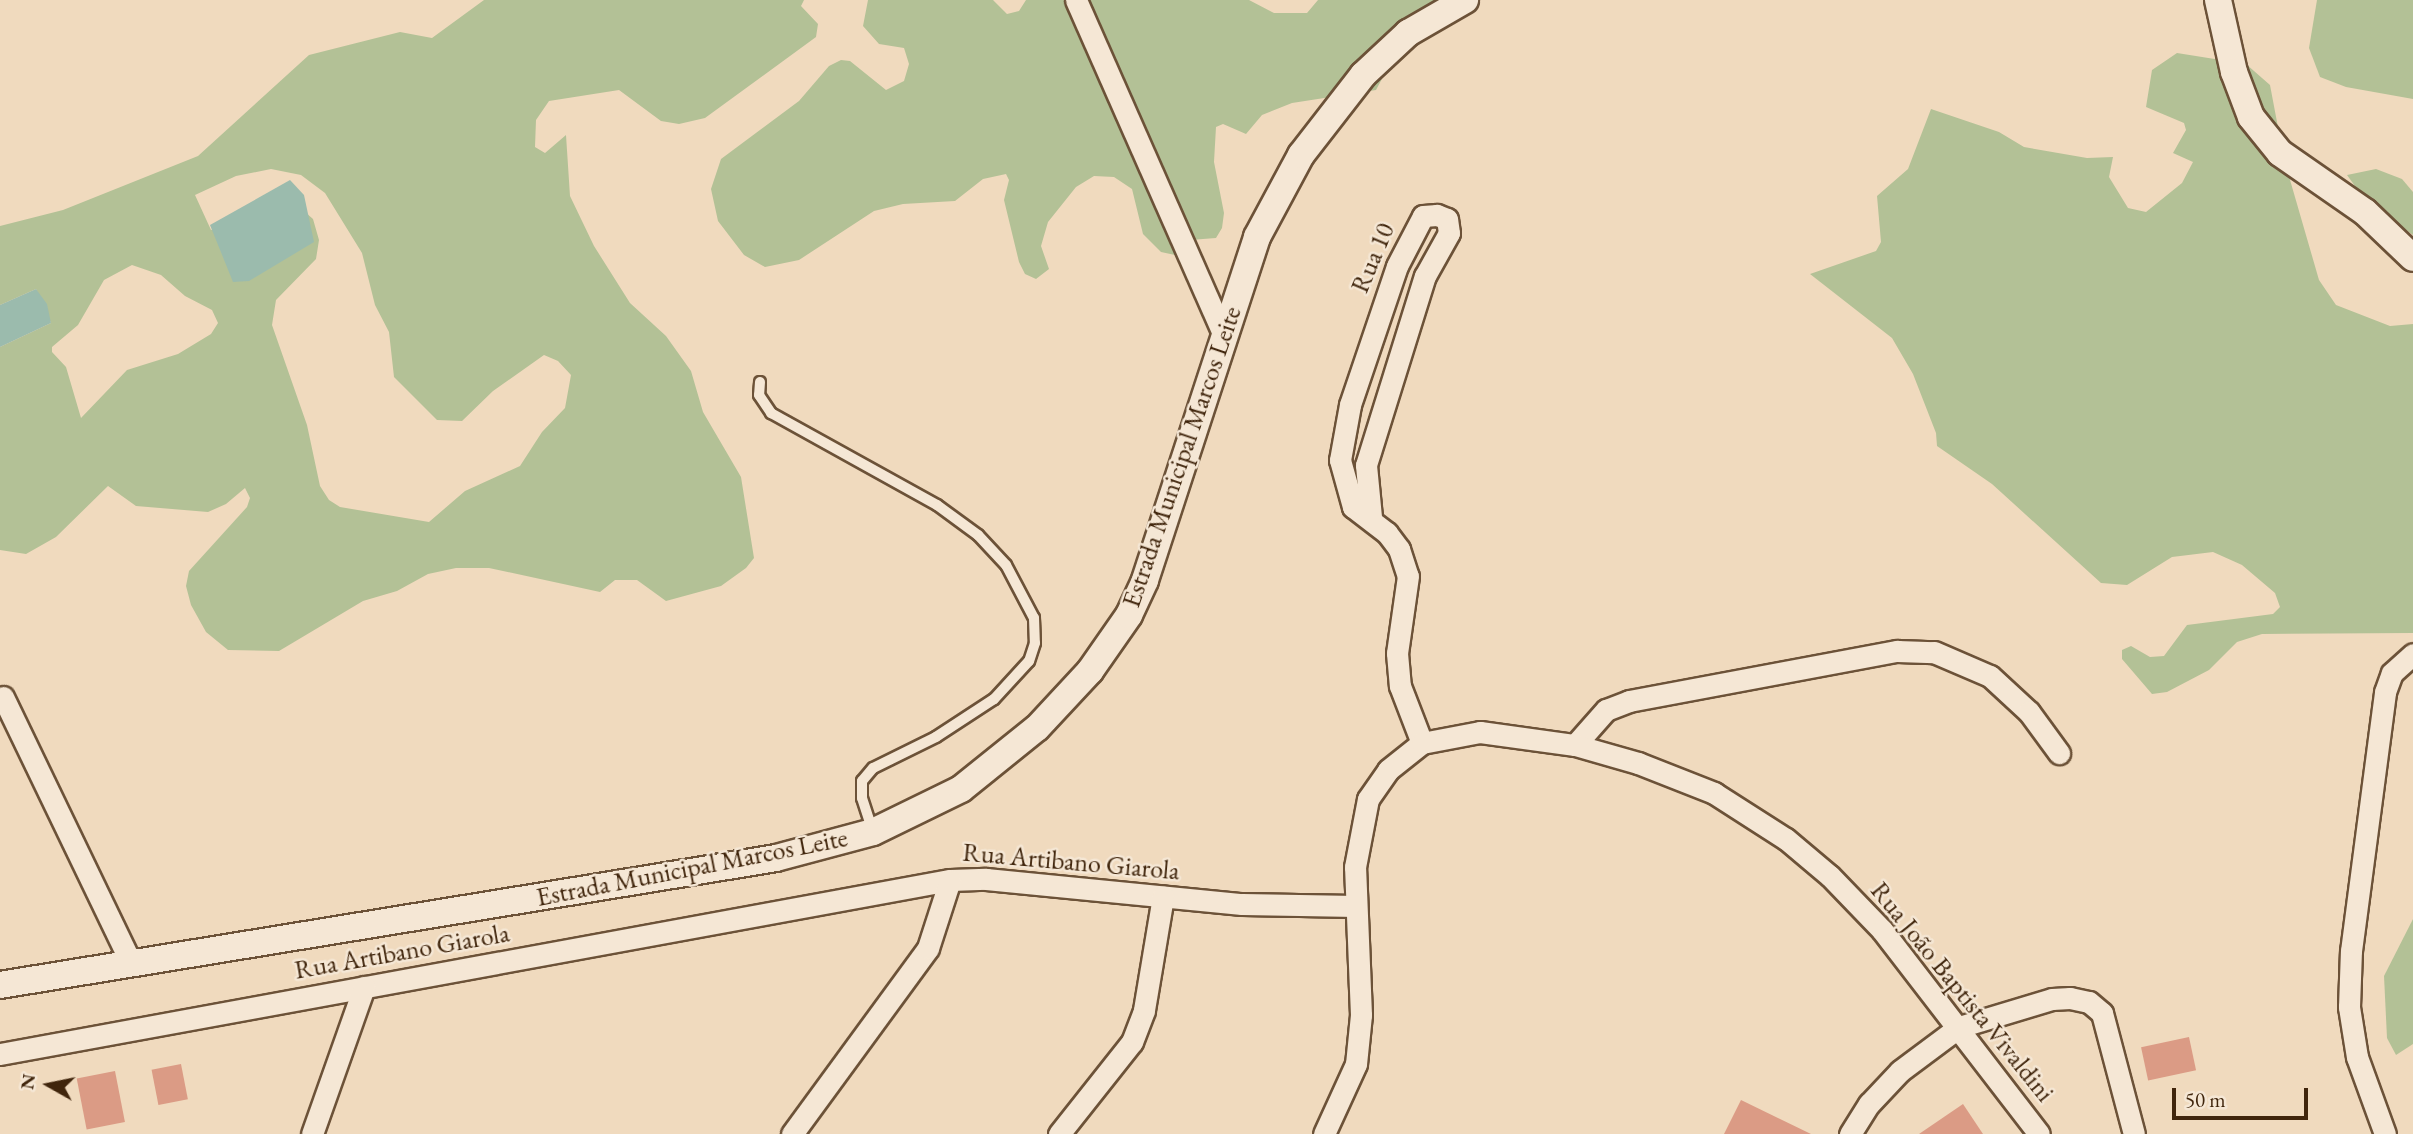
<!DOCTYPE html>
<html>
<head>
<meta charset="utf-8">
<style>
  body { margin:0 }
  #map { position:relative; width:2413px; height:1134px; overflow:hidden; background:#f0dabe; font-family:"EB Garamond",serif }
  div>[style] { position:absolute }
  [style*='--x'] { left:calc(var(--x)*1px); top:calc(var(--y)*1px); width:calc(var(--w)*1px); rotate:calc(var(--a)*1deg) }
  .green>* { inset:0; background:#b3c196 }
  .water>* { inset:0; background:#9bbbad }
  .building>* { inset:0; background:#db9b85; transform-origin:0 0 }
  .roads { filter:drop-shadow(2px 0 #6c5238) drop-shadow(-2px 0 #6c5238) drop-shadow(0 2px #6c5238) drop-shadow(0 -2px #6c5238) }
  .service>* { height:10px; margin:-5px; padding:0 5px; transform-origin:5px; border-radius:5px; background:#f5e7d5 }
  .minor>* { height:21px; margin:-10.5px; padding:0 10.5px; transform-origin:10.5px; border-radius:10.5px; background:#f5e7d5 }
  .tertiary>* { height:26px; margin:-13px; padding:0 13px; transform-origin:13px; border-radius:13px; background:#f5e7d5 }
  span { translate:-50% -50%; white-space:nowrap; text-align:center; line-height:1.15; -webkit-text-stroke:5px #f5e7d5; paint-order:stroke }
  .street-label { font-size:26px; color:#40250c }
  .north { position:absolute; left:14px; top:1050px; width:70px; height:70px; -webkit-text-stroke:5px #f5e7d5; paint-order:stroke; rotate:279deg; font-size:19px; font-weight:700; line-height:28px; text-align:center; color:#40250c }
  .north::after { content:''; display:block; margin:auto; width:24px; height:32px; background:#40250c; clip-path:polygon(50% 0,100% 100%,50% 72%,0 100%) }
  .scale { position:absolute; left:2172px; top:1088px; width:136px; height:32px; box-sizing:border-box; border:4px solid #40250c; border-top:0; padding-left:9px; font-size:21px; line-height:24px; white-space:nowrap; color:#40250c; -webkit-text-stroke:5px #f5e7d5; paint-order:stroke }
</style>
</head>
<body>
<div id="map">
  <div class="green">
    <i style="clip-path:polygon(evenodd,484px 0,804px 0,801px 6px,818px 24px,816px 37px,705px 118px,679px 124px,661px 121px,619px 90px,549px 101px,536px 120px,535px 147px,545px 153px,566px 135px,570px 196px,594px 246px,630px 303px,666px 336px,691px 371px,703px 412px,741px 477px,754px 558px,746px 568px,721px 586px,666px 601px,637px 580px,615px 580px,600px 592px,489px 568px,456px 568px,428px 574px,397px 591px,363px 601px,279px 651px,228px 650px,206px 632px,191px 605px,186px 586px,189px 571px,247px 507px,250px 498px,245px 488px,226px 504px,208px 512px,136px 506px,108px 486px,56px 537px,26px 554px,0 550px,0 347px,51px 323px,36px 289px,0 305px,0 226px,63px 210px,198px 156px,309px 55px,400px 32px,432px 38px,484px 0,271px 169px,301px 175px,325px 193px,362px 253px,375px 305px,389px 332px,394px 377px,437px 420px,462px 421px,493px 391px,544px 355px,558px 361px,571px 375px,565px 408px,542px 432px,520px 466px,465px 491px,429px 522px,340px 507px,329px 500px,320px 486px,307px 425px,272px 325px,276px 300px,316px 259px,319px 240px,313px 219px,305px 212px,292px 211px,211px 230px,195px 195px,236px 176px,271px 169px,484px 0,132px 265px,161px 275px,185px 296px,212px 310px,218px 323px,211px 334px,178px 354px,127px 370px,81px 418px,66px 367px,52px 352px,52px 347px,78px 325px,104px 280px,132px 265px)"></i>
    <i style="clip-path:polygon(868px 0,993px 0,1007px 14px,1019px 11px,1026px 0,1249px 0,1274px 13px,1307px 13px,1318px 0,1460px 0,1392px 60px,1376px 90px,1292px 103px,1262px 115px,1246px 134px,1223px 124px,1216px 127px,1214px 162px,1224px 213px,1222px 228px,1216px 238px,1190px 240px,1175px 255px,1161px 252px,1143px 234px,1132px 189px,1114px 177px,1094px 176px,1076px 187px,1048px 222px,1041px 246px,1049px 269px,1036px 279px,1025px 274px,1019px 262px,1004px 200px,1009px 180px,1006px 174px,983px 179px,955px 201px,903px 204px,874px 211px,799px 260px,765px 267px,744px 255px,718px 221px,711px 189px,721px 159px,799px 101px,829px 66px,841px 60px,850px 61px,886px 90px,904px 81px,909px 64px,904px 48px,879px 44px,863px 26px)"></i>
    <i style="clip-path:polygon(2317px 0,2413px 0,2413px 99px,2346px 87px,2320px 77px,2309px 48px)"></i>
    <i style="clip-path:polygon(2177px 53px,2246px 64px,2270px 85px,2284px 159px,2319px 280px,2336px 305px,2390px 326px,2413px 324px,2413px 633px,2262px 634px,2237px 642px,2209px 670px,2167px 692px,2152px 694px,2122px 659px,2122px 650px,2131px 646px,2150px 657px,2164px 656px,2187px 625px,2273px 614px,2280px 607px,2275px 593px,2242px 565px,2213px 552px,2172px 557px,2127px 585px,2101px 583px,1992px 484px,1937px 446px,1936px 433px,1913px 374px,1892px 338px,1810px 274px,1876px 251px,1881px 242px,1877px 196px,1908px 169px,1931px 109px,1999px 132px,2024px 147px,2087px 158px,2113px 157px,2109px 177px,2128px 208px,2146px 212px,2182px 183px,2193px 162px,2173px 153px,2186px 130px,2184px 123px,2146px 107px,2152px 70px)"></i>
    <i style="clip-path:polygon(2376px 169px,2402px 179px,2413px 192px,2413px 235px,2365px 200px,2347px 175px)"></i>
    <i style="clip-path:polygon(2413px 919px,2413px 1044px,2396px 1055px,2387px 1038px,2384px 976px)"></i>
  </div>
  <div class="water">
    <i style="clip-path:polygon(290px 180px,304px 195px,314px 242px,249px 281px,233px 282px,210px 225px)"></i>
    <i style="clip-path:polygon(36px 289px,47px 304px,51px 323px,0 347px,0 305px)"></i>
  </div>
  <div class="building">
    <i style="left:2189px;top:1037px;width:34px;height:49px;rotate:78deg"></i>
    <i style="left:181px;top:1064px;width:36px;height:30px;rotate:79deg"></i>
    <i style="left:115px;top:1071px;width:52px;height:39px;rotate:79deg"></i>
    <i style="clip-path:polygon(1741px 1100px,1811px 1134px,1724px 1134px)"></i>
    <i style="clip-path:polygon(1963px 1104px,1983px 1134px,1919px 1134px)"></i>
  </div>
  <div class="roads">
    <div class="service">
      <i style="--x:760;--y:382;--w:13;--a:94"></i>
      <i style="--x:759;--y:395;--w:22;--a:56"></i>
      <i style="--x:771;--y:413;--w:190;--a:29"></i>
      <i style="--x:937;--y:505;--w:51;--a:36.2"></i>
      <i style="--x:978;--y:535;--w:41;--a:47"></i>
      <i style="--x:1006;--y:565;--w:60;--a:62.2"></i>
      <i style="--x:1034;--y:618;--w:25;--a:88"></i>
      <i style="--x:1035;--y:643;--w:19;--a:108"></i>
      <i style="--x:1029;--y:661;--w:52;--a:132.6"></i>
      <i style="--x:994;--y:699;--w:69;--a:146.8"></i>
      <i style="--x:936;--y:737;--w:70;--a:153.8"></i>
      <i style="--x:873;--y:768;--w:17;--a:130"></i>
      <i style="--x:862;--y:781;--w:17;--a:90"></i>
      <i style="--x:862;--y:798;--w:36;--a:72"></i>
    </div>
    <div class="minor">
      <i style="--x:1076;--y:0;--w:366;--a:66.2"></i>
      <i style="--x:1371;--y:517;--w:52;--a:-95.5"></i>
      <i style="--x:1366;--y:465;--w:198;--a:-72.7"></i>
      <i style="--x:1425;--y:276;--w:49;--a:-60.8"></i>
      <i style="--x:1449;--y:233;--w:14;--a:-98"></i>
      <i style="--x:1447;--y:219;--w:11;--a:-158"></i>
      <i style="--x:1437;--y:215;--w:14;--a:176"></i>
      <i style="--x:1423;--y:216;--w:56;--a:117.5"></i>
      <i style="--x:1397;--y:266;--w:147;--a:108.7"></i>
      <i style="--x:1350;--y:405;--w:56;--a:100.3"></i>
      <i style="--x:1340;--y:460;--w:49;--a:74.5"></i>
      <i style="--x:1353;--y:507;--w:43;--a:37.4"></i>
      <i style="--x:1387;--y:533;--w:20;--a:53"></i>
      <i style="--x:1399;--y:549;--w:28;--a:72"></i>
      <i style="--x:1408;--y:576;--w:78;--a:98.1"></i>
      <i style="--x:1397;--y:653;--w:33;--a:85"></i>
      <i style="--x:1400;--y:686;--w:61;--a:68.9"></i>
      <i style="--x:3;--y:697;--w:295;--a:64.3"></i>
      <i style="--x:1575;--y:745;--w:47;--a:-48.5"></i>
      <i style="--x:1606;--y:710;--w:25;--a:-21"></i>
      <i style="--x:1629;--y:701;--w:273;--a:-10.6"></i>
      <i style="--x:1897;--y:651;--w:37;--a:2"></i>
      <i style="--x:1934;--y:652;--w:61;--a:23.2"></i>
      <i style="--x:1990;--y:676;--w:53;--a:42.7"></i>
      <i style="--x:2029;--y:712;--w:51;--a:53.8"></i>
      <i style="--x:0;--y:1054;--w:966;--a:-10.38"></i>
      <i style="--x:950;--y:880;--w:36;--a:-2"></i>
      <i style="--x:986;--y:879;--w:257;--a:5.6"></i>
      <i style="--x:1242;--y:904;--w:114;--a:1"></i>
      <i style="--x:312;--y:1134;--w:156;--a:-70.5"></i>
      <i style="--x:792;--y:1134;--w:230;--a:-53.8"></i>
      <i style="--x:928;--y:948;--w:71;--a:-72.1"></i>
      <i style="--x:1059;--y:1134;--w:117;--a:-51.6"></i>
      <i style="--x:1132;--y:1042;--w:34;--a:-69"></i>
      <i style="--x:1144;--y:1010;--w:115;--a:-80.5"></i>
      <i style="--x:1324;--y:1134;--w:77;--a:-65.4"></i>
      <i style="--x:1356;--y:1064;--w:49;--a:-84.2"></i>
      <i style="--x:1361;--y:1015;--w:148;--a:-92.3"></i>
      <i style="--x:1355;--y:867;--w:69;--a:-79.2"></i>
      <i style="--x:1368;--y:799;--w:35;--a:-55"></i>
      <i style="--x:1388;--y:770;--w:43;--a:-38.5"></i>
      <i style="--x:1422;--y:743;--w:59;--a:-10.7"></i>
      <i style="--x:1480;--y:732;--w:96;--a:7.8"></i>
      <i style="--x:1575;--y:745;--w:66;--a:15.9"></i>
      <i style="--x:1638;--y:763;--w:82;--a:21.5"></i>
      <i style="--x:1714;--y:793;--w:85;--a:32.6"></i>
      <i style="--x:1786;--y:839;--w:57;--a:40.1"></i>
      <i style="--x:1830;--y:876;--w:75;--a:46.1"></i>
      <i style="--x:1882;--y:930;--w:257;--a:52.4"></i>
      <i style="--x:1850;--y:1134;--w:36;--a:-58"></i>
      <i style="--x:1869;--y:1104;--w:45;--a:-46.8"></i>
      <i style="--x:1900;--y:1071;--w:74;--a:-36.7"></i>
      <i style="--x:1959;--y:1027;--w:97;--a:-16.8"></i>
      <i style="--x:2052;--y:999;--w:18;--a:-3"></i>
      <i style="--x:2070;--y:998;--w:19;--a:12"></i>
      <i style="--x:2089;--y:1002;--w:17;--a:40"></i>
      <i style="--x:2102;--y:1013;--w:125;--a:75.2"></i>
      <i style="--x:2385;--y:1134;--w:82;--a:-110"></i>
      <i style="--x:2357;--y:1057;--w:51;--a:-99.1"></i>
      <i style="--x:2349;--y:1007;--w:56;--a:-88"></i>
      <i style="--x:2351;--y:951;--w:261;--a:-82.5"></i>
      <i style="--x:2385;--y:692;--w:20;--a:-70"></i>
      <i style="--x:2392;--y:673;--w:28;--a:-42"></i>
    </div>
    <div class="tertiary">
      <i style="--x:2218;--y:0;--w:74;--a:77.5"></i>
      <i style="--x:2234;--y:72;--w:48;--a:69.3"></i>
      <i style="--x:2251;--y:117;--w:46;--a:51.1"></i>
      <i style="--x:2280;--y:153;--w:103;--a:34.8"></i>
      <i style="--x:2365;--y:212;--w:66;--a:43.8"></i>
      <i style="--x:0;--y:985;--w:786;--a:-9.29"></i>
      <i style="--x:776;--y:858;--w:100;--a:-15"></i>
      <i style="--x:873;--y:832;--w:98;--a:-26"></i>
      <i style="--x:961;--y:789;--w:97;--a:-38.8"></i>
      <i style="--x:1037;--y:728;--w:78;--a:-47.1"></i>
      <i style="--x:1090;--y:671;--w:68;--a:-55.1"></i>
      <i style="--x:1129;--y:615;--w:38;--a:-65"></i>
      <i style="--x:1145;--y:580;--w:361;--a:-71.9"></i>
      <i style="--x:1257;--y:237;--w:93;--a:-61.8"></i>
      <i style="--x:1301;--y:155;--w:101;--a:-52.2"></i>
      <i style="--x:1363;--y:75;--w:62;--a:-43"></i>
      <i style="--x:1408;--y:33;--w:66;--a:-30.1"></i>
    </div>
  </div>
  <div class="street-label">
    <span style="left:1373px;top:258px;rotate:-67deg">Rua 10</span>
    <span style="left:1182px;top:457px;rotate:-71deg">Estrada Municipal Marcos Leite</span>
    <span style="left:1071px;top:862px;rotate:5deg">Rua Artibano Giarola</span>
    <span style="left:692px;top:868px;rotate:-11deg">Estrada Municipal Marcos Leite</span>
    <span style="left:402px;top:952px;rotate:-10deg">Rua Artibano Giarola</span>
    <span style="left:1962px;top:992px;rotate:51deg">Rua João Baptista Vivaldini</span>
  </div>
  <div class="north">N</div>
  <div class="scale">50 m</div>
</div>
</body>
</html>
